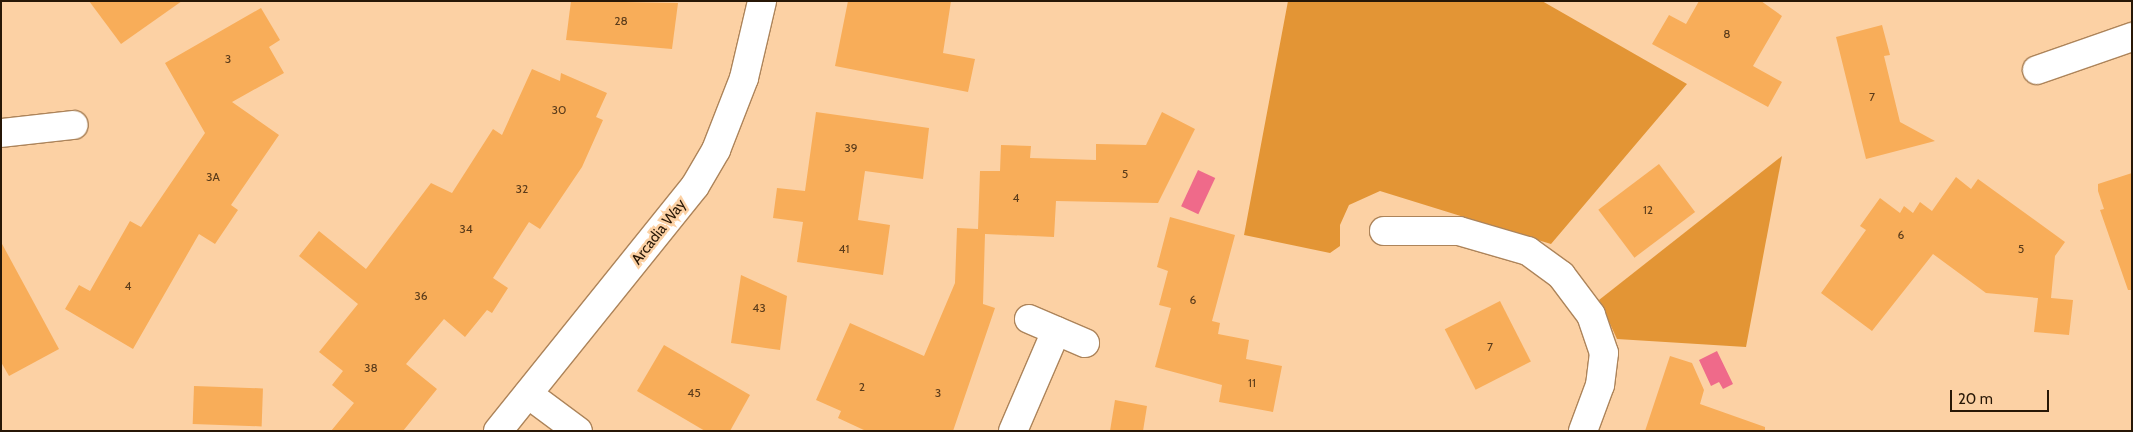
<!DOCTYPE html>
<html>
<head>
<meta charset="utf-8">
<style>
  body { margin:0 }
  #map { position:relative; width:2133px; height:432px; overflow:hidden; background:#fcd1a4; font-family:Cabin,sans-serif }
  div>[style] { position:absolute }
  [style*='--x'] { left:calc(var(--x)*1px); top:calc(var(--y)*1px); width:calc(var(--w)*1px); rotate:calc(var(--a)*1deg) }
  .green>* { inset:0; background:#e39535 }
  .water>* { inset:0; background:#ef6a8a; transform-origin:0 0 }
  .building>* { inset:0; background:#f8ad59; transform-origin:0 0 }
  .roads { filter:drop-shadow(1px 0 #ad845a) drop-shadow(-1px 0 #ad845a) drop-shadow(0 1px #ad845a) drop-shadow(0 -1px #ad845a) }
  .minor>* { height:28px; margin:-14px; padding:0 14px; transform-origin:14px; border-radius:14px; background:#fff }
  span { translate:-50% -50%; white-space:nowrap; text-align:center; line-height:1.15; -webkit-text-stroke:5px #fcd1a4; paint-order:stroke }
  .number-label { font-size:12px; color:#5b3c1b }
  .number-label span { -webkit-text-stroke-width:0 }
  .street-label { font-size:15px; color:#271706 }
  .frame { position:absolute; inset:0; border:2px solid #271706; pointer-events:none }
  .scale { position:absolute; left:1950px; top:390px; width:99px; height:22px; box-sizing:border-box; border:2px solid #271706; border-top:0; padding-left:6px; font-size:15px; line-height:18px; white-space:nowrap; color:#271706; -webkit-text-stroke:4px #fcd1a4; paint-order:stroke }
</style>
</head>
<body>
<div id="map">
  <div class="green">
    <i style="clip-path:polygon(1288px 1px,1542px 1px,1687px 84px,1551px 244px,1380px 191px,1349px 205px,1340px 225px,1340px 246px,1330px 253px,1244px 235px)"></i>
    <i style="clip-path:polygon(1782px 156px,1746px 347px,1617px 339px,1599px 300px)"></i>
  </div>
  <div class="water">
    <i style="left:1198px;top:170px;width:19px;height:40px;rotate:25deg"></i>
    <i style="clip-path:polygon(1717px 351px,1733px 384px,1723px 389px,1719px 382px,1711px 386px,1699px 360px)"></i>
  </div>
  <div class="building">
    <i style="clip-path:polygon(89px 1px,182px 1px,121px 44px)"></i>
    <i style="clip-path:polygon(571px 1px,678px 3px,672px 49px,566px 40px)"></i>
    <i style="clip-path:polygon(848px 1px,951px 1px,943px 53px,975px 59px,968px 92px,835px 66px)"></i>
    <i style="clip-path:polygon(1699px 1px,1761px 1px,1782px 16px,1753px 66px,1782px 82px,1768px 107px,1652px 44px,1669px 15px,1686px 24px)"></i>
    <i style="clip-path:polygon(261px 8px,280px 40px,269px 47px,284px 73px,232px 102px,279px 135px,231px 205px,238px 210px,215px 244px,199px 234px,133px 349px,65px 309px,79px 285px,90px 291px,130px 221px,141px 227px,205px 133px,165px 63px)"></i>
    <i style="clip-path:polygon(1882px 25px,1890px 55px,1884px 56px,1900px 122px,1935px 141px,1866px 159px,1836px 37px)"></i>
    <i style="clip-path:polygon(532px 69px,560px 81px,561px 73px,607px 93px,596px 117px,603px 120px,582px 167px,540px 229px,529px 222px,493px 278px,508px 288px,492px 313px,487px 310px,465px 337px,444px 319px,406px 364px,437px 389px,403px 431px,331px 431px,354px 403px,332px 385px,343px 371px,319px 352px,358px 304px,299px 256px,319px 231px,366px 269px,431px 183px,452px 193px,493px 129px,502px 135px)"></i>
    <i style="clip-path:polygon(816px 112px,929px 128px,923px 179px,865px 171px,858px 220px,890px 225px,883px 275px,797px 262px,803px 222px,773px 218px,777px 188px,805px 191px)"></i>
    <i style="clip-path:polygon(1162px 112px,1195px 129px,1158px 203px,1056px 201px,1054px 237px,985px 234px,983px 304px,995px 308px,953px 431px,866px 431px,838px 418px,841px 411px,816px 400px,850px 323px,924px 356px,955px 283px,957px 228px,978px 229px,980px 171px,1000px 171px,1001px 145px,1031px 146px,1030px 158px,1096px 160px,1096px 144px,1146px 145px)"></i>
    <i style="left:1659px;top:164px;width:60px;height:76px;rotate:53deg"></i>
    <i style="clip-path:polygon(2132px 173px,2132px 290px,2128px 290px,2100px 210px,2104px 209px,2098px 191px,2098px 184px)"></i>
    <i style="clip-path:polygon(1956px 177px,1971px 189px,1978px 179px,2065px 242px,2055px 256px,2051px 298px,2073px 300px,2069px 335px,2034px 332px,2038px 298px,1986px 293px,1933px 254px,1872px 331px,1821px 293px,1866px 230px,1860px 226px,1880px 198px,1900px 213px,1904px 206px,1913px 213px,1920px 202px,1932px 211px)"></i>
    <i style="clip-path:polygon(1170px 217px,1235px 235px,1212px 321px,1220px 323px,1218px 334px,1249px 340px,1246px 359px,1282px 366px,1273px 412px,1219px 402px,1222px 385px,1155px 367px,1171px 308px,1159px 305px,1168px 271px,1157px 267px)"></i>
    <i style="clip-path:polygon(1px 242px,59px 349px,9px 376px,1px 362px)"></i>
    <i style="clip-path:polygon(741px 275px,787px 296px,780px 350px,731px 343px)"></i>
    <i style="left:1500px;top:301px;width:68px;height:62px;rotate:63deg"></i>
    <i style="clip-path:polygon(664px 345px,750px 395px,730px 431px,705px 431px,637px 391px)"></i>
    <i style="clip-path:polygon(1670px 356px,1692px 363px,1704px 390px,1700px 404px,1765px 427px,1765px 431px,1645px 431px)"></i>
    <i style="left:194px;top:386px;width:69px;height:38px;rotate:2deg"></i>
    <i style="clip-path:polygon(1115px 400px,1147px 406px,1143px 431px,1110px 431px)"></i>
  </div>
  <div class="roads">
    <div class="minor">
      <i style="--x:2037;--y:70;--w:101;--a:-19.2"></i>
      <i style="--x:1;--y:133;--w:73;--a:-6.3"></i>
      <i style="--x:1384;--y:231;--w:75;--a:0"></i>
      <i style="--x:1459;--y:231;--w:72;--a:16.2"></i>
      <i style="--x:1528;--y:251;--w:41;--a:36"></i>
      <i style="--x:1561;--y:275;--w:50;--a:53.1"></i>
      <i style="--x:1591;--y:315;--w:40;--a:71.1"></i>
      <i style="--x:1604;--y:353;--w:32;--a:97"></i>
      <i style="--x:1600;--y:385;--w:49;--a:110.3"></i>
      <i style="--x:1029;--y:319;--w:61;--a:23.2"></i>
      <i style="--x:528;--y:394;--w:62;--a:36.5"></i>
      <i style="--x:498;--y:431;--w:314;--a:-51.2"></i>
      <i style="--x:695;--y:186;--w:42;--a:-59.7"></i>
      <i style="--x:716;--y:150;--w:77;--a:-68.7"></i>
      <i style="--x:744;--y:78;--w:79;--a:-76.8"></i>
      <i style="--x:1013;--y:431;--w:109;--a:-66.7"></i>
    </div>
  </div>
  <div class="number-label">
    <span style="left:621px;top:21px">28</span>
    <span style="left:1727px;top:34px">8</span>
    <span style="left:228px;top:59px">3</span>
    <span style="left:1872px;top:97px">7</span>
    <span style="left:559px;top:110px">30</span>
    <span style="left:851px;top:148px">39</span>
    <span style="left:1125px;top:174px">5</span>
    <span style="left:213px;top:177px">3A</span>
    <span style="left:522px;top:189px">32</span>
    <span style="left:1016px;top:198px">4</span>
    <span style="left:1648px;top:210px">12</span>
    <span style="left:466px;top:229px">34</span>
    <span style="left:1901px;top:235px">6</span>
    <span style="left:844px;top:249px">41</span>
    <span style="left:2021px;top:249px">5</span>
    <span style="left:128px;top:286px">4</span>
    <span style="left:421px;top:296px">36</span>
    <span style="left:1193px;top:300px">6</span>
    <span style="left:759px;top:308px">43</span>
    <span style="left:1490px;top:347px">7</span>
    <span style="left:371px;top:368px">38</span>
    <span style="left:1252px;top:383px">11</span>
    <span style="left:862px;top:387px">2</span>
    <span style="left:694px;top:393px">45</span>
    <span style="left:938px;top:393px">3</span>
  </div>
  <div class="street-label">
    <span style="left:659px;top:232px;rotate:-52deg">Arcadia Way</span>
  </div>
  <div class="frame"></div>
  <div class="scale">20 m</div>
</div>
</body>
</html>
